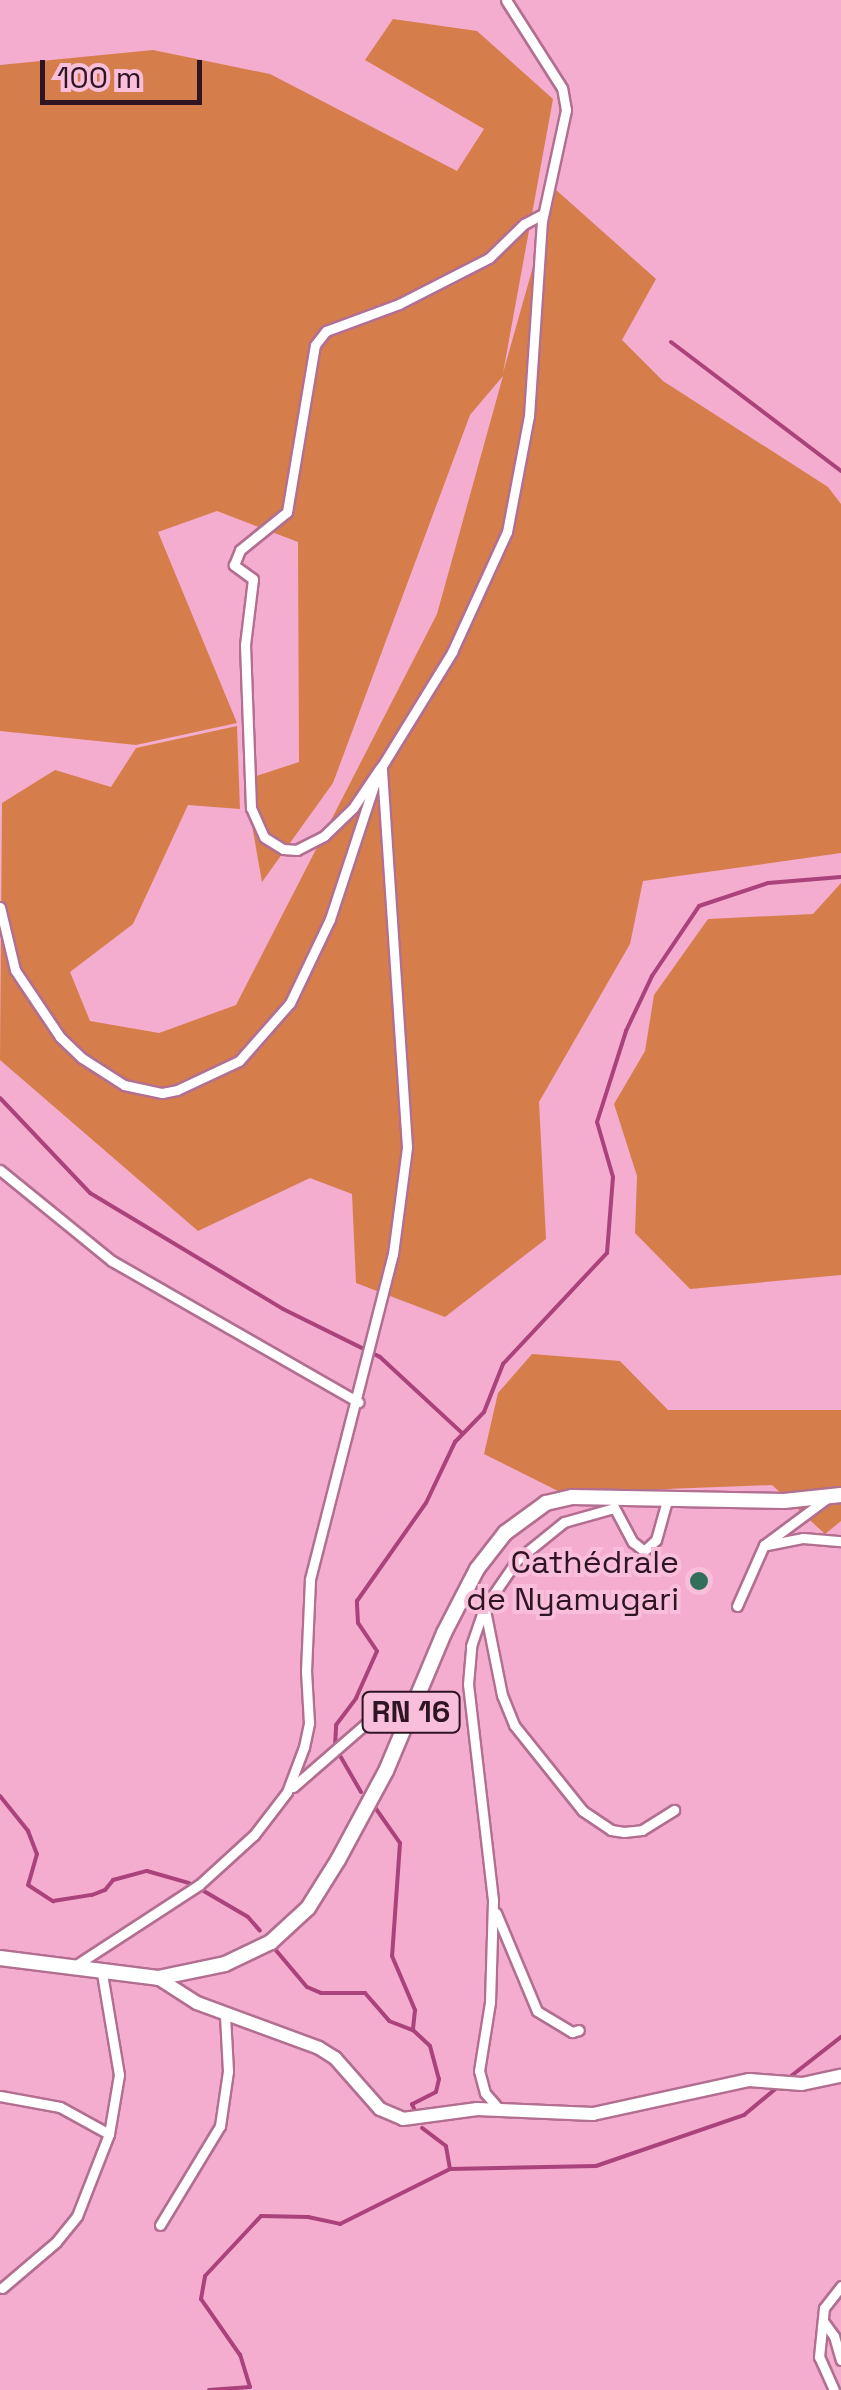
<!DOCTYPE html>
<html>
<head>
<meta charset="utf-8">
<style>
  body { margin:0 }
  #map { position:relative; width:841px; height:2390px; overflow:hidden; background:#f4accf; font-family:"Space Grotesk",sans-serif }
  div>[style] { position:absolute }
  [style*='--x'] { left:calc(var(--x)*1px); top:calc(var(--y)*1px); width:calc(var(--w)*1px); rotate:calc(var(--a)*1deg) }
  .green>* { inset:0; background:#d67e4b }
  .stream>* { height:4px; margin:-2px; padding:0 2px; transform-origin:2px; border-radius:2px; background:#aa427b }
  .roads { filter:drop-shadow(2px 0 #b26f90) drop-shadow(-2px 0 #b26f90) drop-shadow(0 2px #b26f90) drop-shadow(0 -2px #b26f90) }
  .street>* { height:9px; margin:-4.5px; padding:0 4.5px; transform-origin:4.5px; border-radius:4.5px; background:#fff }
  .secondary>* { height:12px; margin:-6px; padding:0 6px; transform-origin:6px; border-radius:6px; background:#fff }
  .primary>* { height:14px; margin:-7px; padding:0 7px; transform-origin:7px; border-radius:7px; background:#fff }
  .dots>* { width:28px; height:28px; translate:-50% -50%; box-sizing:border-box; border:5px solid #f9bfda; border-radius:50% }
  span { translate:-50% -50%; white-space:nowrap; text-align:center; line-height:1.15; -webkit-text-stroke:8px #f9bfda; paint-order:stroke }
  .shield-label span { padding:2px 8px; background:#f9bfda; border:2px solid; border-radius:8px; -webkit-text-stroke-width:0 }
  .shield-label { font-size:30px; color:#2f1523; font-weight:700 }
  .poi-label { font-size:32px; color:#2f1523 }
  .right { translate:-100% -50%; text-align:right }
  .scale { position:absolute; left:40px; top:60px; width:162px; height:45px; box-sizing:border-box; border:5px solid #2f1523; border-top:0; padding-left:12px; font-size:30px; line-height:35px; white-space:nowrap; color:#2f1523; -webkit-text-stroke:8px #f9bfda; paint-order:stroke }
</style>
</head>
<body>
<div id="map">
  <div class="green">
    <i style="clip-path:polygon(393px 19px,477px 31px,553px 99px,503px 373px,555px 189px,656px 279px,622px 340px,663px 381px,828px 487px,841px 504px,841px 853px,643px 881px,630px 944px,539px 1102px,546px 1239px,445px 1317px,356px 1283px,352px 1194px,310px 1178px,198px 1231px,0 1060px,2px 803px,55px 770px,111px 787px,136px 748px,237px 726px,240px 809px,188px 805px,133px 924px,70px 972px,90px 1021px,159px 1033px,236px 1005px,437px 614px,503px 376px,470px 415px,333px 783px,262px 882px,244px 780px,299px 762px,298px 542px,217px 511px,158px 532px,237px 723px,136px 745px,0 731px,0 65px,153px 50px,270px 74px,457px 171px,484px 129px,365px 60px)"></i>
    <i style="clip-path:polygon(841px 883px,841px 1275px,690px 1289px,635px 1233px,637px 1176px,614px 1104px,645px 1051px,654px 995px,708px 919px,813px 914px)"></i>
    <i style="clip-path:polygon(532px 1354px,620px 1361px,668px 1410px,841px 1410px,841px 1521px,825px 1534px,772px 1485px,562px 1493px,484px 1454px,498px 1393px)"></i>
  </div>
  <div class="stream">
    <i style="--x:671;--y:342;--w:213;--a:37.2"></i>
    <i style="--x:0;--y:1098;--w:131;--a:46.5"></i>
    <i style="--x:90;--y:1193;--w:225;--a:31"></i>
    <i style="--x:283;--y:1309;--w:108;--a:26.3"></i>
    <i style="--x:380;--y:1357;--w:112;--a:42.8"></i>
    <i style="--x:361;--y:1792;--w:52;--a:-120"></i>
    <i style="--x:335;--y:1747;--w:22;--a:-87"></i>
    <i style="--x:336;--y:1725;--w:34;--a:-53"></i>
    <i style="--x:356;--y:1698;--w:51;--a:-65.9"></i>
    <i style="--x:377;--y:1651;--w:34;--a:-124"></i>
    <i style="--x:358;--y:1623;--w:22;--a:-93"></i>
    <i style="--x:357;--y:1601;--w:120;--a:-54.9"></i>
    <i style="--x:426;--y:1503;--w:68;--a:-64.6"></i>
    <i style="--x:455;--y:1442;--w:42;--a:-46"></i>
    <i style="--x:484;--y:1412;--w:52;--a:-68.4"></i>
    <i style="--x:503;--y:1364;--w:152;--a:-46.9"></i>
    <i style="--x:607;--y:1253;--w:76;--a:-85.5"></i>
    <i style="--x:613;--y:1177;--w:57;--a:-106.2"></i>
    <i style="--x:597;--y:1122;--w:96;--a:-72.3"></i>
    <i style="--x:626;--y:1031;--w:61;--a:-64.7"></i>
    <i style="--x:652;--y:976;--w:84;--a:-56.1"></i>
    <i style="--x:699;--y:906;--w:73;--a:-18.4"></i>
    <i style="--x:768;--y:883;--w:73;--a:-4.7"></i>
    <i style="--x:0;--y:1796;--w:45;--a:51.3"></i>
    <i style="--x:28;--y:1831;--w:25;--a:69"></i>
    <i style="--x:37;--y:1854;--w:32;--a:106"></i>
    <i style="--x:28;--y:1885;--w:30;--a:33"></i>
    <i style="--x:53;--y:1901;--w:39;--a:-9"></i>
    <i style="--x:92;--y:1895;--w:14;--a:-21"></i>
    <i style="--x:105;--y:1890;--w:13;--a:-51"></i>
    <i style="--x:113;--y:1880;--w:35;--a:-15"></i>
    <i style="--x:147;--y:1871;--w:44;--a:15.9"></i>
    <i style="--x:374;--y:1806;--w:45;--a:54.9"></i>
    <i style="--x:400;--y:1843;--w:113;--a:94"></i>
    <i style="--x:392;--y:1956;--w:59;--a:66.9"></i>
    <i style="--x:415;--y:2010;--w:20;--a:96"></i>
    <i style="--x:202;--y:1890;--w:53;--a:30.4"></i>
    <i style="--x:248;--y:1917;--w:18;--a:49"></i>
    <i style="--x:274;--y:1948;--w:51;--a:49.8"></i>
    <i style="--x:307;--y:1987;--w:15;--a:23"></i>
    <i style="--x:321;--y:1993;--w:44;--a:0"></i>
    <i style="--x:365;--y:1993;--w:37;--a:49"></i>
    <i style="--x:389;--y:2021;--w:26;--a:21"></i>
    <i style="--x:413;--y:2030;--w:23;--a:43"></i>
    <i style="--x:430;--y:2046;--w:34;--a:75"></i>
    <i style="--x:439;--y:2079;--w:13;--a:103"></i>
    <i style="--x:436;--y:2092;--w:27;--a:153"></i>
    <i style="--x:412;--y:2104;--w:12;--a:66"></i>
    <i style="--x:786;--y:2080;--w:70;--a:-38"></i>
    <i style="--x:450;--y:2169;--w:146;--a:-1.2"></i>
    <i style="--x:596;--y:2166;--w:157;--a:-19"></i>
    <i style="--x:744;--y:2115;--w:45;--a:-39.6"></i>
    <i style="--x:209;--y:2390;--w:41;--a:-4.2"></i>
    <i style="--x:250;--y:2387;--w:34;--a:-107"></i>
    <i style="--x:240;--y:2355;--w:68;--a:-124.9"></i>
    <i style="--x:201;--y:2299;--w:23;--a:-80"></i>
    <i style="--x:205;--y:2276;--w:82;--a:-47"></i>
    <i style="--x:261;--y:2216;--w:47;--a:1.2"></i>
    <i style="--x:308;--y:2217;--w:33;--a:12"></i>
    <i style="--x:340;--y:2224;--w:123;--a:-26.6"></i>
    <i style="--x:450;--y:2169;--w:23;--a:-100"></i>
    <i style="--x:446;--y:2146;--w:30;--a:-143"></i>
  </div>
  <div class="roads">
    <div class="street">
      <i style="--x:380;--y:768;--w:48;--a:124"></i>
      <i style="--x:353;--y:808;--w:40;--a:136"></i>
      <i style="--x:324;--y:836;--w:30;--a:153"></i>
      <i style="--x:297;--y:850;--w:14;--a:-176"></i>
      <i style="--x:283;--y:849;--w:22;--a:-148"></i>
      <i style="--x:264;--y:837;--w:32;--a:-114"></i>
      <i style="--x:251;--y:808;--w:163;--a:-92.1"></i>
      <i style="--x:245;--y:645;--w:66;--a:-83.1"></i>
      <i style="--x:253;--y:579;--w:24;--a:-144"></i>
      <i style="--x:234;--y:565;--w:16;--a:-68"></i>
      <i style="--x:240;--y:550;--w:60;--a:-39"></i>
      <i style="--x:287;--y:512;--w:169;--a:-80.5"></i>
      <i style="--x:315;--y:345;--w:18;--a:-52"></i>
      <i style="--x:326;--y:331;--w:78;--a:-20.3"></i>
      <i style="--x:399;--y:304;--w:101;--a:-27.1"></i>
      <i style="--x:489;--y:258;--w:49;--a:-44.2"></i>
      <i style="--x:524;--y:224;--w:21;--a:-28"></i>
      <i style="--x:0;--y:907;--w:65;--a:76.6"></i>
      <i style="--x:15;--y:970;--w:81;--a:56.1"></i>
      <i style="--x:60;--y:1037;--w:30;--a:44"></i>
      <i style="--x:82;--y:1058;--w:50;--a:32.7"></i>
      <i style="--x:124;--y:1085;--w:39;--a:12"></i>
      <i style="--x:162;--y:1093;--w:15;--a:-11"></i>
      <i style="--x:177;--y:1090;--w:68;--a:-25.1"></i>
      <i style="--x:239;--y:1061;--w:77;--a:-48.7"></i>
      <i style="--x:290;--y:1003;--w:93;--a:-64.5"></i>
      <i style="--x:330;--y:919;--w:144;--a:-71.8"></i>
      <i style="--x:0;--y:1170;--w:144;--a:39.1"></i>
      <i style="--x:112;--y:1261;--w:284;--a:29.8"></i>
      <i style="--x:614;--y:1507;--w:40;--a:62"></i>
      <i style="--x:633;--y:1542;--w:14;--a:39"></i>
      <i style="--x:644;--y:1551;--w:16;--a:-43"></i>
      <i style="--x:656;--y:1540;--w:45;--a:-74.4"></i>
      <i style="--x:767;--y:1545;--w:37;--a:-11"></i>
      <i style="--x:803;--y:1538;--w:38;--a:5"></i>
      <i style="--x:737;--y:1606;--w:67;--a:-66.1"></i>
      <i style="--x:764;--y:1545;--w:77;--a:-36.6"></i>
      <i style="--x:485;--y:1610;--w:87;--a:78.7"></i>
      <i style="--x:502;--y:1695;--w:32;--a:68"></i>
      <i style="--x:514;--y:1725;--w:110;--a:51.3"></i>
      <i style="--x:583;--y:1811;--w:34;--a:34"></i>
      <i style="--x:611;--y:1830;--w:13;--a:9"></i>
      <i style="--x:624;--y:1832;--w:18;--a:-6"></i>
      <i style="--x:642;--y:1830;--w:38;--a:-32"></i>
      <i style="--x:293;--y:1787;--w:111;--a:-41"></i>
      <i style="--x:377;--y:1714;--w:15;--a:-4"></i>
      <i style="--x:392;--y:1713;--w:19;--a:55"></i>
      <i style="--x:496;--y:1913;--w:106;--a:67.3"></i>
      <i style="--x:537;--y:2011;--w:41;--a:31"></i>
      <i style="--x:572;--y:2032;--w:7;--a:-16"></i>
      <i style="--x:73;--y:1967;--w:150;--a:-33.1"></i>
      <i style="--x:199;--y:1885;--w:74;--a:-42.3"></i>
      <i style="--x:254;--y:1835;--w:54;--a:-52.5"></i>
      <i style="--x:287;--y:1792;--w:48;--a:-69.3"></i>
      <i style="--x:304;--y:1747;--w:25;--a:-78"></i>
      <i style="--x:309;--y:1723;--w:52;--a:-93.3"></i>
      <i style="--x:306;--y:1671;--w:92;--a:-87.5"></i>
      <i style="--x:310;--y:1579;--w:335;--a:-75.7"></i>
      <i style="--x:393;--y:1254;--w:108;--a:-82.5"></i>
      <i style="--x:407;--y:1147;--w:382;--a:-93.8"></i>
      <i style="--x:382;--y:766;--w:134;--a:-58.4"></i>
      <i style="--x:452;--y:652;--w:132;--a:-65.4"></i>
      <i style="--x:507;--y:532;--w:118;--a:-79.3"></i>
      <i style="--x:529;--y:416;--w:195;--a:-86.2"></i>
      <i style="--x:542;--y:221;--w:114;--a:-77.8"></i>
      <i style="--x:566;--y:110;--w:22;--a:-100"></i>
      <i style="--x:562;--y:88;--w:104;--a:-122.5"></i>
      <i style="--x:0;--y:2096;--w:61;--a:10.4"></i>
      <i style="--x:60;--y:2107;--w:56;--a:28.9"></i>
      <i style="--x:499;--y:2109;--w:21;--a:-131"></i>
      <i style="--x:485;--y:2093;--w:23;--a:-105"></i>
      <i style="--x:479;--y:2071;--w:70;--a:-80.9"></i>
      <i style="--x:490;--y:2002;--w:102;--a:-88.3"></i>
      <i style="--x:493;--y:1900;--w:217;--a:-96.6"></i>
      <i style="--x:468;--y:1684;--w:38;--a:-85"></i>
      <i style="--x:471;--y:1646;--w:40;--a:-71.1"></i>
      <i style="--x:484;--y:1608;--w:58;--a:-55.5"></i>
      <i style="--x:517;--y:1560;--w:60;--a:-39"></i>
      <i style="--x:564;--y:1522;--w:52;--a:-15.6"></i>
      <i style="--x:160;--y:2225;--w:116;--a:-58.8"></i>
      <i style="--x:220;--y:2126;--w:56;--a:-81.7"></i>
      <i style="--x:228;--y:2071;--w:56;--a:-93.1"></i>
      <i style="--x:2;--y:2288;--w:71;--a:-40.4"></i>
      <i style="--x:56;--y:2242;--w:33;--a:-51"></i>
      <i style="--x:77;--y:2216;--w:88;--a:-68.7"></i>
      <i style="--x:109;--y:2134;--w:60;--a:-80.4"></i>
      <i style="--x:119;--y:2075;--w:103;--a:-99.5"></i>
      <i style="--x:823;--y:2321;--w:19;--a:54"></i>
      <i style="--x:834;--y:2336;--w:25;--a:74"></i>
      <i style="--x:834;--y:2390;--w:36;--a:-114"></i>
      <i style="--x:819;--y:2357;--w:49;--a:-84.2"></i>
      <i style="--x:824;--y:2308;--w:28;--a:-52"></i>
    </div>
    <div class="secondary">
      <i style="--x:158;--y:1978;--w:46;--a:32.7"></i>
      <i style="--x:197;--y:2003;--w:130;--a:20.2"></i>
      <i style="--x:319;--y:2048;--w:19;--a:32"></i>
      <i style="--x:335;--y:2058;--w:68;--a:48.6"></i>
      <i style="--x:380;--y:2109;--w:25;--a:23"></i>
      <i style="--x:403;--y:2119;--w:75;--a:-7.7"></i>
      <i style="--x:477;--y:2109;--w:116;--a:2.5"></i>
      <i style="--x:593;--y:2114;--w:160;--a:-12.3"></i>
      <i style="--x:749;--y:2080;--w:53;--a:4.3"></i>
      <i style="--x:802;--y:2084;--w:40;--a:-12"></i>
    </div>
    <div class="primary">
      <i style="--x:0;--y:1958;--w:159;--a:7.2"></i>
      <i style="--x:158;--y:1978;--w:68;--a:-11.8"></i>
      <i style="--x:225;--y:1964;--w:51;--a:-25.6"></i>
      <i style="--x:271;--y:1942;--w:50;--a:-42.6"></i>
      <i style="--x:308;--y:1908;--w:57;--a:-58"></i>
      <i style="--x:338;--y:1860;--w:101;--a:-61.7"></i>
      <i style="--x:386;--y:1771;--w:150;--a:-67.2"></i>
      <i style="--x:444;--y:1633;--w:72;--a:-62.7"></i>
      <i style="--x:477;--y:1569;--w:46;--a:-52.1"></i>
      <i style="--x:505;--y:1533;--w:51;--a:-36.2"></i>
      <i style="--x:546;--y:1503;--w:27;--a:-13"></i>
      <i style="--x:572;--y:1497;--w:212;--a:1.1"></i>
      <i style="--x:784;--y:1501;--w:57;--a:-6"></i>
    </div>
  </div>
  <div class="dots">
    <i style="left:699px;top:1581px;background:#326f5b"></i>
  </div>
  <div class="shield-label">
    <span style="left:411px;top:1712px">RN 16</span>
  </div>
  <div class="poi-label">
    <span class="right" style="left:679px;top:1581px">Cathédrale<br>de Nyamugari</span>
  </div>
  <div class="scale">100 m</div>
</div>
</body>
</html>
